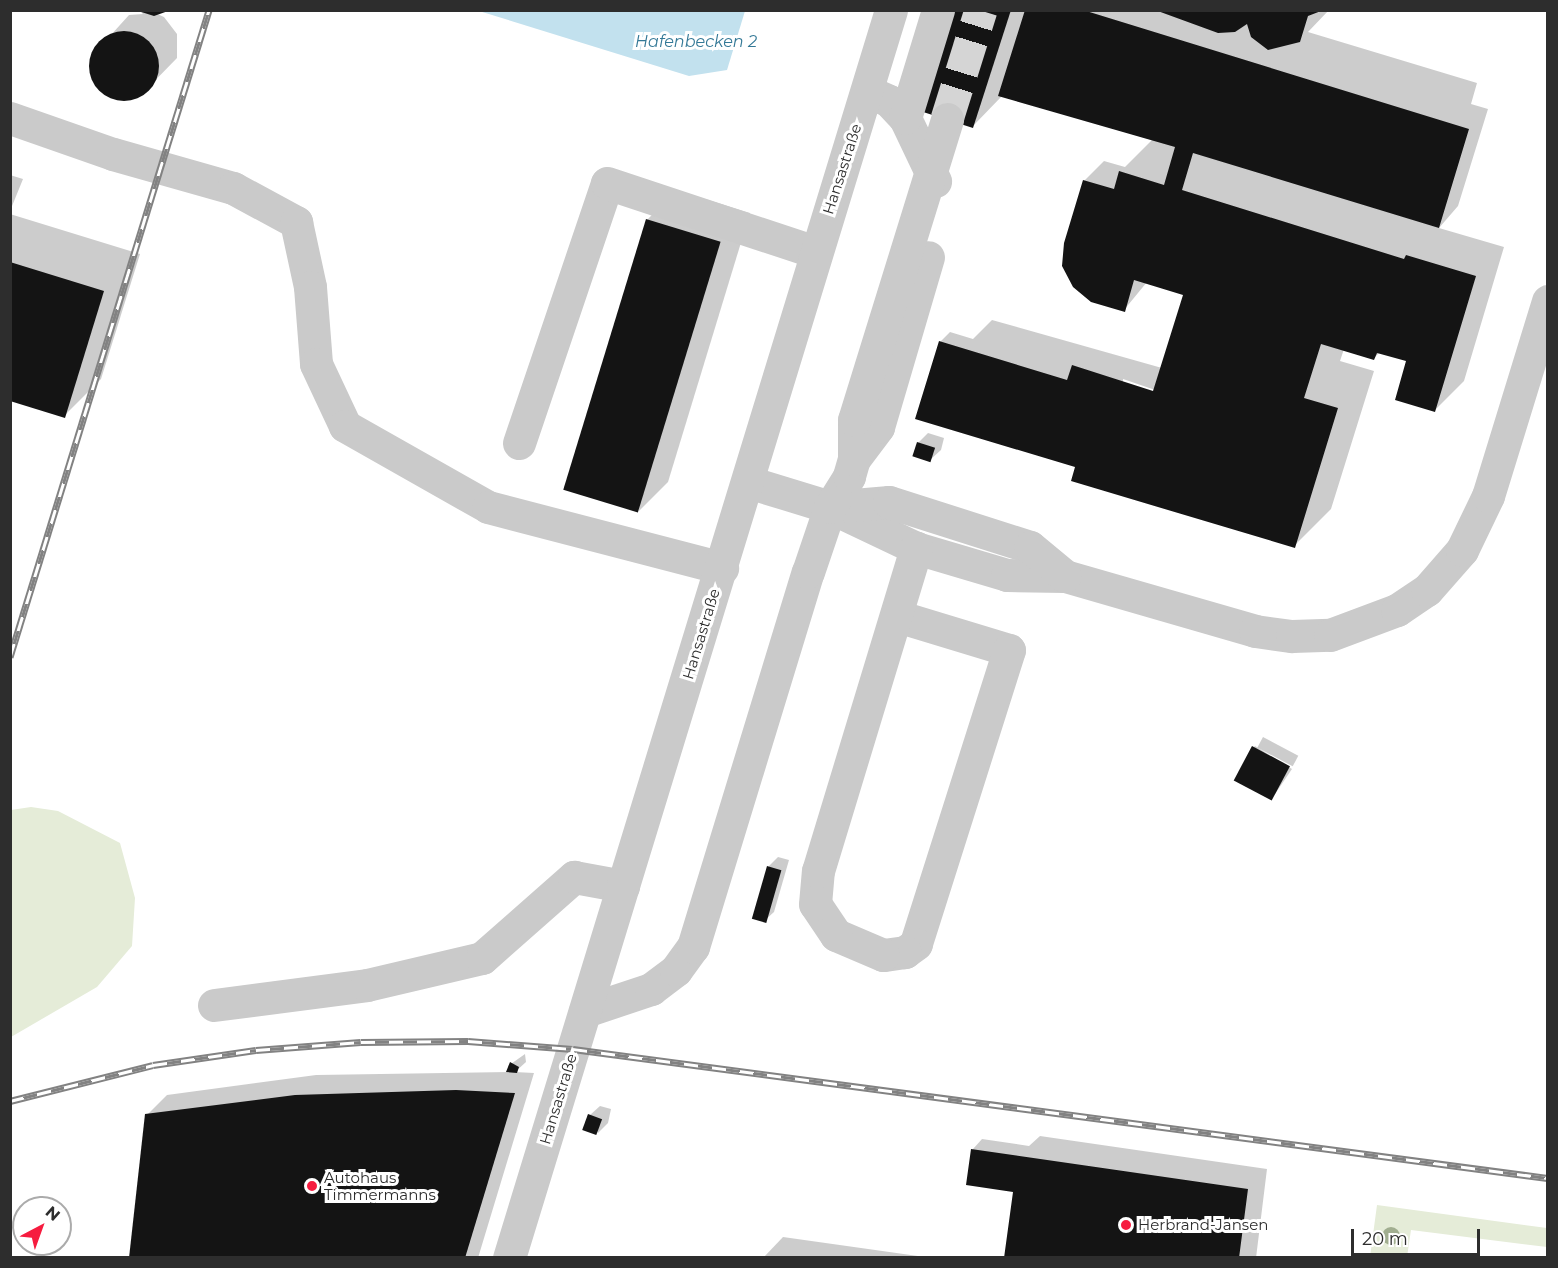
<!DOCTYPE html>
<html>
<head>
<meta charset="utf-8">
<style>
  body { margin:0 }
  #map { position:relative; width:1558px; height:1268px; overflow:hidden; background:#fff; font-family:Montserrat,sans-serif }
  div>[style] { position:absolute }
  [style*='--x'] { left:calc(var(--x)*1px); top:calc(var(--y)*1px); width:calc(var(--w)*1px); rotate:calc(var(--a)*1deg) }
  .green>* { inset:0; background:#e5ecd8 }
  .water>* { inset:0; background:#c2e1ee }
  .shadow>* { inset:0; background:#0003; transform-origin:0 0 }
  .building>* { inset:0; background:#141414; transform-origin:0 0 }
  .round { border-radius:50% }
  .minor-tunnel>* { height:33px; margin-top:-16.5px; transform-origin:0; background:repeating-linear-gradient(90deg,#d5d5d5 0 33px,transparent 0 49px) }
  .minor>* { height:33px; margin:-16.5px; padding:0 16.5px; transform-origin:16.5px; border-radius:16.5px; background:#cacaca }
  .rail>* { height:7px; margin-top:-3.5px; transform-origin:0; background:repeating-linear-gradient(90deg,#fff 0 14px,#828282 0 28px); box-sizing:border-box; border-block:2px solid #828282 }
  .trees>* { width:18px; height:18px; margin:-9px; border-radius:50%; background:#a1ae90 }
  .dots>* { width:16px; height:16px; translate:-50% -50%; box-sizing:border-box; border:3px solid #fff; border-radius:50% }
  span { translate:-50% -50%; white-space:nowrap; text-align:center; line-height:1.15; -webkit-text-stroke:6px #fff; paint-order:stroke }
  .street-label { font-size:15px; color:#2d2d2d }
  .poi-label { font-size:15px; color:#2d2d2d }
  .left { translate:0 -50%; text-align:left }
  .water-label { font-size:16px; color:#337896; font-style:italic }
  .frame { position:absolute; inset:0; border:12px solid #2d2d2d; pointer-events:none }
  .north { position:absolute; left:12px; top:1196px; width:60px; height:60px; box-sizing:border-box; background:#fff; border:2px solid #ababab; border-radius:50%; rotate:41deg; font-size:16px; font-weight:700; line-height:24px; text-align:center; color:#2d2d2d }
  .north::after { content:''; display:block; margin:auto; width:21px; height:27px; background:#f61c3f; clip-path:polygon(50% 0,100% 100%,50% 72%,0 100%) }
  .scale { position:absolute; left:1351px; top:1229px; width:129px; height:27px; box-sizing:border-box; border:3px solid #2d2d2d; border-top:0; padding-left:8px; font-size:18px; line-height:21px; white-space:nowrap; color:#2d2d2d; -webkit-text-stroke:4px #fff; paint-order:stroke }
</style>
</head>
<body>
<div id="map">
  <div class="green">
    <i style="clip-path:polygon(31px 807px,58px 811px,120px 843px,135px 898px,132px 946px,97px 987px,11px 1037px,11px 810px)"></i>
    <i style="clip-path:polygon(1377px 1205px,1547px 1228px,1547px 1247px,1411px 1230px,1407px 1257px,1376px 1254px,1370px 1257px)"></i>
  </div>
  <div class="water">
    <i style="clip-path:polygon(479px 11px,745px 11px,727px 70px,689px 76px)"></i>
  </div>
  <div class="shadow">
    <i style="clip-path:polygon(139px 10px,168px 10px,153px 12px,164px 17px,177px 34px,177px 58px,139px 97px,111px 98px,93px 81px,91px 57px,129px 15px,143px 14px)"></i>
    <i style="clip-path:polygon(evenodd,953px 10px,1329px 10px,1308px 32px,1477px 83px,1471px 104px,1488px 109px,1458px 206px,1439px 228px,1504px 247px,1464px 381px,1435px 410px,1408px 360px,1380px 352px,1374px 358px,1344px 349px,1340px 361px,1374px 371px,1331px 509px,1294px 546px,1078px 465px,940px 342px,950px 332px,973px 339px,992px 320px,1162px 368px,1185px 294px,1147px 282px,1124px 310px,1084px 181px,1104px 161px,1125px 167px,1152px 140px,1002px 96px,973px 126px,953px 10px,1123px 379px,1161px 392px,1160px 394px,1123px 383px,1123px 379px)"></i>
    <i style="clip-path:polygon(10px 175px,23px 179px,10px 211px)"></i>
    <i style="clip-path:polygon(676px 190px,750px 213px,668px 482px,639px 511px,647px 220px)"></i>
    <i style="clip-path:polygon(10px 214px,140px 254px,101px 379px,64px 416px,10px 399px)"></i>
    <i style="clip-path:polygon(928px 433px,944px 438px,941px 450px,931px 459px,918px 443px)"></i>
    <i style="left:1263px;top:737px;width:40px;height:12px;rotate:28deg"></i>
    <i style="clip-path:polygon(1255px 746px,1292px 769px,1271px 800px,1254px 747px)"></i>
    <i style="clip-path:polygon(778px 857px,789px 860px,774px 912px,764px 921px,753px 918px,769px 866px)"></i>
    <i style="clip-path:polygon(525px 1054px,526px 1062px,515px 1072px,534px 1073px,478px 1258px,130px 1258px,147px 1115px,167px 1095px,316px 1075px,508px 1072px,508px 1066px)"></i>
    <i style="clip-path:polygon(600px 1106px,611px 1109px,608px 1123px,598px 1133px,590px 1115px)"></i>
    <i style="clip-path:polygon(1040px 1136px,1267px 1169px,1256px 1258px,1005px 1258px,1015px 1190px,968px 1184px,973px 1149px,982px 1139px,1029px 1146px)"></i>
    <i style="clip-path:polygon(783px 1237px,932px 1258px,763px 1258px)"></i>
  </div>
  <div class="building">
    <i style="clip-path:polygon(135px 10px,171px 10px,154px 16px)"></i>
    <i style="clip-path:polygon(952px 10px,1011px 10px,973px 128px,920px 111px)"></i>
    <i style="clip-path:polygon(1025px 10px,1083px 10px,1469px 129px,1439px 228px,1193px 153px,1182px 190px,1404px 259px,1406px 255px,1476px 276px,1435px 412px,1395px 400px,1406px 361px,1377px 353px,1374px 360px,1321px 344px,1304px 398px,1338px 408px,1295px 548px,1071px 481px,1075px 467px,915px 419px,939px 341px,1067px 380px,1072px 365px,1153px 391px,1183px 295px,1134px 280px,1125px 312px,1091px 302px,1073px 287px,1062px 266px,1064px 243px,1083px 180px,1114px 189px,1119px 171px,1164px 185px,1175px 147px,998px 96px)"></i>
    <i style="clip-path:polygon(1155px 10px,1321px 10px,1321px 11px,1308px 16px,1300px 42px,1268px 50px,1251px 37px,1247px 24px,1235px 32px,1218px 33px)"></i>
    <i class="round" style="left:89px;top:31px;width:70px;height:70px"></i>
    <i style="left:646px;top:219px;width:78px;height:283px;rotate:17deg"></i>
    <i style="clip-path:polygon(10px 262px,104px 291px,65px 418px,10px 401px)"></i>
    <i style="left:917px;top:442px;width:19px;height:15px;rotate:18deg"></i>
    <i style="left:1252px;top:746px;width:43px;height:39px;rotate:28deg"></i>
    <i style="left:767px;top:866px;width:15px;height:55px;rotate:16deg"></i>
    <i style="clip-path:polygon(510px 1062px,519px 1067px,517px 1073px,506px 1072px)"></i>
    <i style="clip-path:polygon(456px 1090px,515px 1093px,465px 1258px,129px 1258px,145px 1114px,295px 1095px)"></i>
    <i style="left:588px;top:1114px;width:15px;height:17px;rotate:20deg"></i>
    <i style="clip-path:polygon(971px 1149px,1248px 1189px,1239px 1258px,1004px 1258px,1013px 1192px,966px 1185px)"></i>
  </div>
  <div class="minor-tunnel">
    <i style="--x:947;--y:119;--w:114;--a:-72.7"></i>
  </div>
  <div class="minor">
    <i style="--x:867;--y:91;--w:24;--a:24"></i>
    <i style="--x:889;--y:101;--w:23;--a:47"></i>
    <i style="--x:905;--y:118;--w:70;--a:64.5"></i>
    <i style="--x:10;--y:118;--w:109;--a:19.3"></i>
    <i style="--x:113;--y:154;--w:125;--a:15.8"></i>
    <i style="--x:233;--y:188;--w:72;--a:28.4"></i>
    <i style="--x:296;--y:222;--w:66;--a:77.8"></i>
    <i style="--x:310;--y:287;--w:77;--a:85.5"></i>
    <i style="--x:316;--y:364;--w:68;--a:64.9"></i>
    <i style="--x:345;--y:426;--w:164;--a:29.5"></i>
    <i style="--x:488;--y:507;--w:242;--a:14.6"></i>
    <i style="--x:905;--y:118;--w:113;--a:-73"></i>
    <i style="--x:519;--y:443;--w:274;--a:-71.3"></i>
    <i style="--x:607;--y:183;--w:220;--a:18.3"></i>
    <i style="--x:854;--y:459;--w:40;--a:-53"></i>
    <i style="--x:878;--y:427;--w:177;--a:-73.6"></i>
    <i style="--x:748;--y:482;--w:86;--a:17"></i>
    <i style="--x:830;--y:507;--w:95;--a:25.5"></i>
    <i style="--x:916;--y:548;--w:95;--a:16.5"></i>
    <i style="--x:1007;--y:575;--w:58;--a:1"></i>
    <i style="--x:1065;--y:576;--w:198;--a:16.1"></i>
    <i style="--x:1255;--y:631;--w:37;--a:8"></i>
    <i style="--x:1292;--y:636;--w:38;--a:-2"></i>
    <i style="--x:1330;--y:635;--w:72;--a:-20.5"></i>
    <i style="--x:1397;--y:610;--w:36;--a:-34"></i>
    <i style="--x:1427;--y:590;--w:53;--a:-48.8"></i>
    <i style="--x:1462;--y:550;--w:60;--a:-64.3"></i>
    <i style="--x:1488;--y:496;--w:204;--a:-72.9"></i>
    <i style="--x:830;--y:507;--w:59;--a:-4.8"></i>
    <i style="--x:889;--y:502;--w:148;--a:17.7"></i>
    <i style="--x:1030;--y:547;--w:45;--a:39.6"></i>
    <i style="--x:897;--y:616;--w:117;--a:16.9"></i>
    <i style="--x:1009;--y:650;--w:308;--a:107.6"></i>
    <i style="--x:916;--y:944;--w:14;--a:144"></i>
    <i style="--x:905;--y:952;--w:22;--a:172"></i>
    <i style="--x:883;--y:955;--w:51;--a:-156.9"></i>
    <i style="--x:836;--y:935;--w:37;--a:-124"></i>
    <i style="--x:815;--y:904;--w:33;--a:-85"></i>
    <i style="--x:818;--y:871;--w:338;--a:-73.1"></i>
    <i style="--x:214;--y:1005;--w:154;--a:-7.4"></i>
    <i style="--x:367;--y:985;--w:118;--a:-13.2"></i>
    <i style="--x:482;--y:958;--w:123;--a:-41.4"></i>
    <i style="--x:574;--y:877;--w:50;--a:10.4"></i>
    <i style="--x:585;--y:1011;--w:70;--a:-18.4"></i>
    <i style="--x:651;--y:989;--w:31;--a:-37"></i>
    <i style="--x:676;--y:970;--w:29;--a:-54"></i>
    <i style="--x:693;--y:947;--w:392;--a:-73"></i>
    <i style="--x:808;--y:572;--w:69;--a:-71.3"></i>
    <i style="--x:830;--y:507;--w:36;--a:-58"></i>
    <i style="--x:849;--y:476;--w:18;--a:-74"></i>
    <i style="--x:854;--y:459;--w:39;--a:-90"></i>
    <i style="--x:854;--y:420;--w:315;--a:-72.8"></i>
    <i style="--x:509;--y:1258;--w:1305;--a:-72.98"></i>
  </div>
  <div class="rail">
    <i style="--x:10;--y:657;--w:677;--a:-72.9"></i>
    <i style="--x:10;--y:1101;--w:147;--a:-14.1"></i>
    <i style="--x:153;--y:1065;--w:104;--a:-8.3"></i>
    <i style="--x:256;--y:1050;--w:105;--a:-4.4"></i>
    <i style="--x:361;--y:1042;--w:107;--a:-0.5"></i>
    <i style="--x:468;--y:1041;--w:105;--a:4.4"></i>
    <i style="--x:573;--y:1049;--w:983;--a:7.54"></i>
  </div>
  <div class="trees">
    <i style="left:1391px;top:1236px"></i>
  </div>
  <div class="dots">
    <i style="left:312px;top:1186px;background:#f61c3f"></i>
    <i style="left:1126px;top:1225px;background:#f61c3f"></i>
  </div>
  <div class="street-label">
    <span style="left:842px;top:169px;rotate:-72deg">Hansastraße</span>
    <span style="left:701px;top:634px;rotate:-73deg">Hansastraße</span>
    <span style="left:558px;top:1099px;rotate:-73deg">Hansastraße</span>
  </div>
  <div class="poi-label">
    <span class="left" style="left:324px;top:1186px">Autohaus<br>Timmermanns</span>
    <span class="left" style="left:1138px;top:1225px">Herbrand-Jansen</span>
  </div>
  <div class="water-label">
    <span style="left:696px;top:42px">Hafenbecken 2</span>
  </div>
  <div class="frame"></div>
  <div class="north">N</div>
  <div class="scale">20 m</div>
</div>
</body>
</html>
